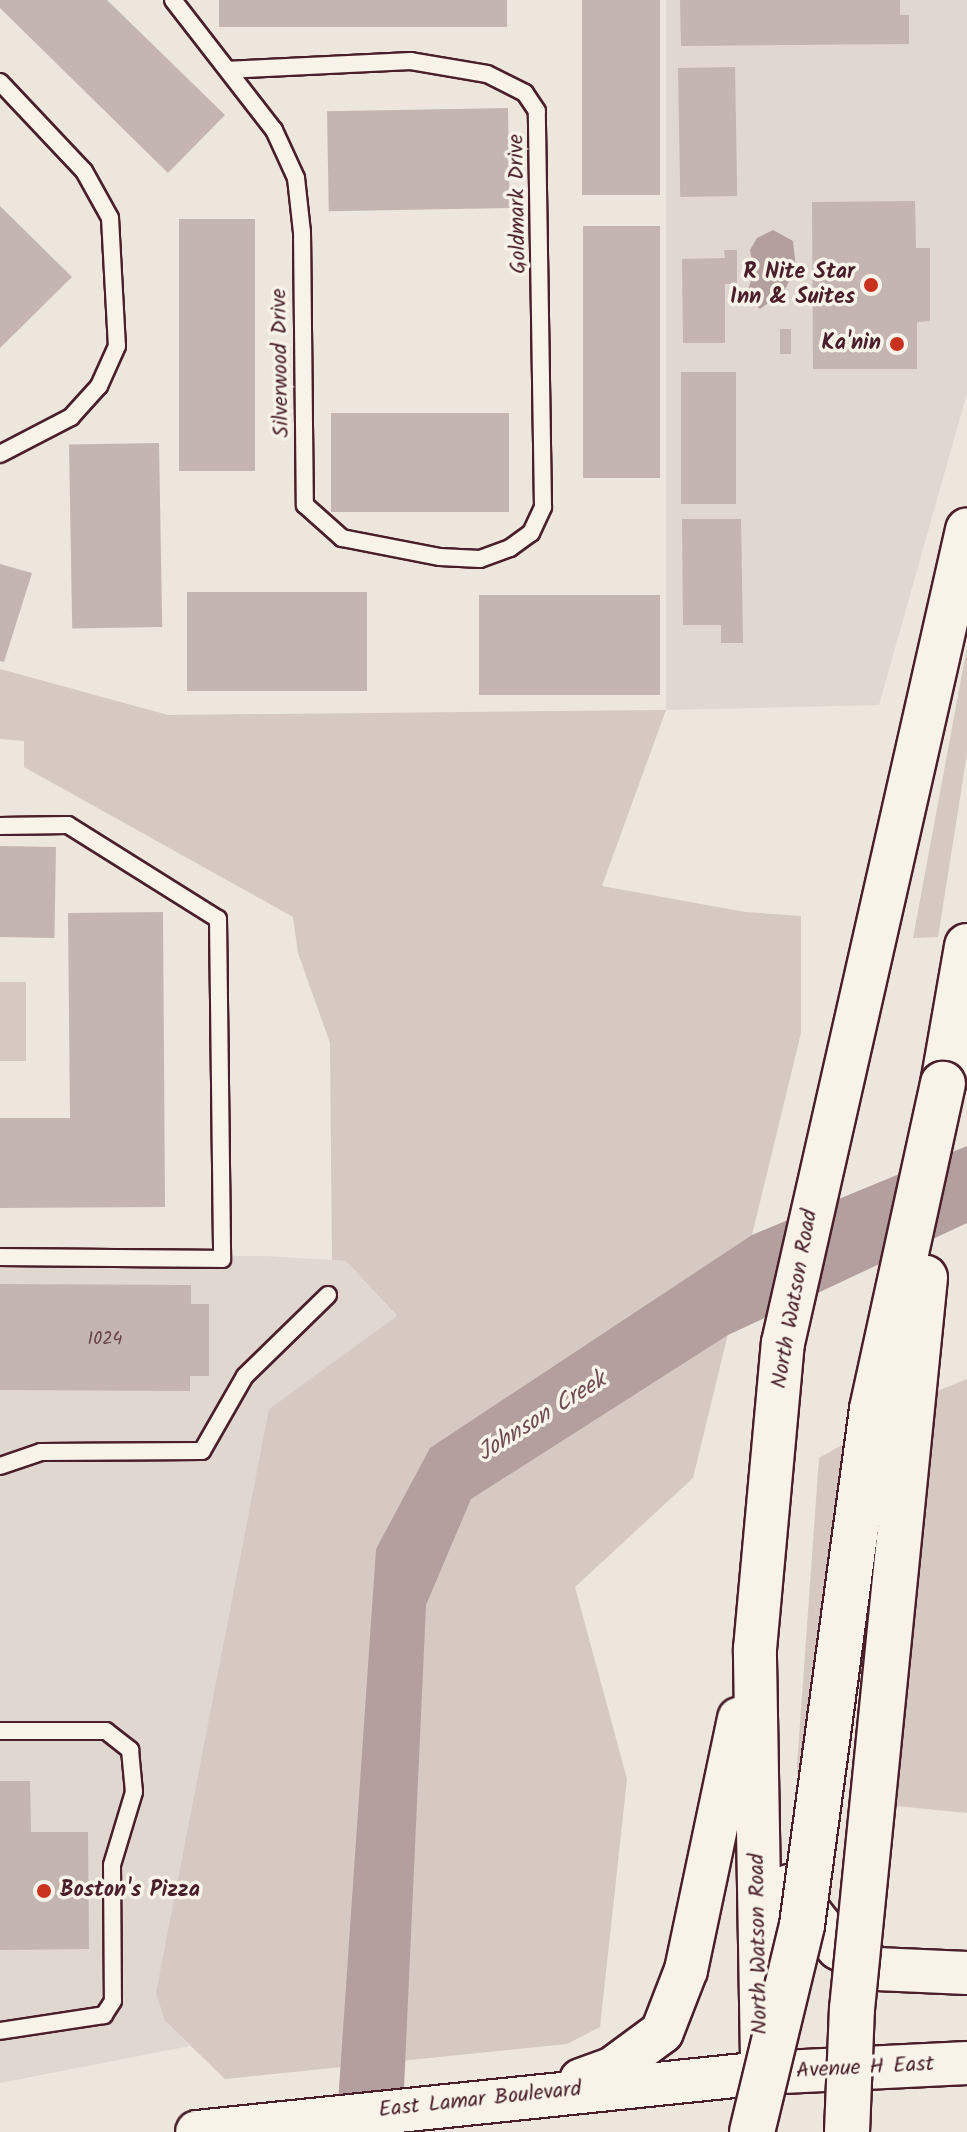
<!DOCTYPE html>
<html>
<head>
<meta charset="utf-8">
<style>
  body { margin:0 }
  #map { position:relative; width:967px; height:2132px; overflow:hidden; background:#ece6dd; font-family:Kalam,sans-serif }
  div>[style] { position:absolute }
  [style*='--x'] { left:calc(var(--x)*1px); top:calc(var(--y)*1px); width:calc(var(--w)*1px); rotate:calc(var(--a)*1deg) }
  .built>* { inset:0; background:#e0d7d0 }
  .green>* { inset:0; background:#d5c9c2; transform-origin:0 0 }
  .water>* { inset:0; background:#b39f9d }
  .building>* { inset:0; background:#c4b5b0; transform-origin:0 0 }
  .roads { filter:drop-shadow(2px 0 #4a1f2b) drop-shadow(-2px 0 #4a1f2b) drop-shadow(0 2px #4a1f2b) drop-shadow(0 -2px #4a1f2b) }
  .lane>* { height:16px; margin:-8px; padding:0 8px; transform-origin:8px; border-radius:8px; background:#f7f3e8 }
  .secondary>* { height:42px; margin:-21px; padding:0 21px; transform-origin:21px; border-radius:21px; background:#f7f3e8 }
  .highway>* { height:44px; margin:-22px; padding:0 22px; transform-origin:22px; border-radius:22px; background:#f7f3e8 }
  .bridges { filter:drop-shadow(2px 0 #4a1f2b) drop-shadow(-2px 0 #4a1f2b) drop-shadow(0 2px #4a1f2b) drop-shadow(0 -2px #4a1f2b) }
  .highway-bridge>* { height:44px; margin:-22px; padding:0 22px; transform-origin:22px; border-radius:22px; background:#f7f3e8 }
  .dots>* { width:22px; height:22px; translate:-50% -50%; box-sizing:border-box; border:4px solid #f7f3e8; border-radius:50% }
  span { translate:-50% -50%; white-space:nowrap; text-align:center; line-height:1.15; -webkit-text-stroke:7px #f7f3e8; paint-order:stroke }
  .number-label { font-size:18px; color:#68444c }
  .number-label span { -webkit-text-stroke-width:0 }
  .street-label { font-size:22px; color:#4a1f2b }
  .poi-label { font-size:22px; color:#4a1f2b; font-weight:700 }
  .right { translate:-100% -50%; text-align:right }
  .left { translate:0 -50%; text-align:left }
  .water-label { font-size:24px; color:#6f4c53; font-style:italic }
</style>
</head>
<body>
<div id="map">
  <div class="built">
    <i style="clip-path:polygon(666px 0,967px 0,967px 393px,879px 705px,666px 710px)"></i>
    <i style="clip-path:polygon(266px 1256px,346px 1261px,397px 1317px,269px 1409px,165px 2021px,190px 2046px,0 2083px,0 1258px)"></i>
  </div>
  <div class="green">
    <i style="clip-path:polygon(967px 647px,967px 754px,938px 937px,913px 938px)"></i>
    <i style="clip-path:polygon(0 669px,168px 715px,666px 710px,602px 886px,745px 912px,801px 916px,801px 1033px,693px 1478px,575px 1587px,627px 1779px,600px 2027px,567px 2044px,225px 2079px,165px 2021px,156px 1993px,269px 1409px,397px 1316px,346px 1261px,332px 1260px,330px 1043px,298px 953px,293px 917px,24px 767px,24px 741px,0 739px)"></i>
    <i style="left:0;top:982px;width:26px;height:79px"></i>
    <i style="clip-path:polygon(967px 1379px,967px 1813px,896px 1806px,935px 1392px)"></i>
    <i style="clip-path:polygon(856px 1437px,800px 1810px,797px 1766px,819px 1458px)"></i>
  </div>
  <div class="water">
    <i style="clip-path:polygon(773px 230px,793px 241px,796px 269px,784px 291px,760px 309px,746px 296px,754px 272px,750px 250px,757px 238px)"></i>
    <i style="clip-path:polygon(967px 1146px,967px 1223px,728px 1335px,471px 1499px,426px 1605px,402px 2132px,336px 2132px,376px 1549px,430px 1448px,752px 1235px)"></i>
  </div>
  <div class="building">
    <i style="clip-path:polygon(0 0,107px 0,225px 115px,168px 173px,0 8px)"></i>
    <i style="left:219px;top:0;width:288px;height:27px"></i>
    <i style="left:582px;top:0;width:78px;height:195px"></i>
    <i style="clip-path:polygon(680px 0,900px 0,900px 15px,909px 15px,909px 44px,681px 46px)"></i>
    <i style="left:735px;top:67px;width:129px;height:57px;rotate:89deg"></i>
    <i style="left:508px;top:108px;width:100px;height:181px;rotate:89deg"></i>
    <i style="clip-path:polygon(915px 201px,916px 248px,930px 248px,930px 321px,917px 322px,917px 369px,813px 369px,812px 202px)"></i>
    <i style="clip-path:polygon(0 206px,72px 277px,0 348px)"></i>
    <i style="left:179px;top:219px;width:76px;height:252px"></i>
    <i style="left:583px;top:226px;width:77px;height:252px"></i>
    <i style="clip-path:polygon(724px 250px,737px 250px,737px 284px,725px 284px,725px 343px,683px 343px,682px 259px,725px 258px)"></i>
    <i style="left:780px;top:329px;width:11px;height:25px"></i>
    <i style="left:681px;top:372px;width:55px;height:132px"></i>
    <i style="left:331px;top:413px;width:178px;height:99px"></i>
    <i style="left:159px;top:443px;width:184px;height:90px;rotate:89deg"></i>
    <i style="clip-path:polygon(682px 519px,741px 519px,743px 643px,721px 643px,721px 625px,683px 625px)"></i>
    <i style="clip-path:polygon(0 564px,32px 573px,4px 662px,0 661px)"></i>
    <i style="left:367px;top:592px;width:99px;height:180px;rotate:90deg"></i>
    <i style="left:479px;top:595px;width:181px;height:100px"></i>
    <i style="left:0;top:846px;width:56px;height:91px;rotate:1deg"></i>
    <i style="clip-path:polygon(163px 912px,165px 1207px,0 1208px,0 1118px,70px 1118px,68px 913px)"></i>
    <i style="clip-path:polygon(0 1284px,191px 1285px,191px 1304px,209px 1304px,209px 1376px,190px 1376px,190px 1391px,0 1390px)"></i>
    <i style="clip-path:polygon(0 1781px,30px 1781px,31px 1832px,88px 1832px,89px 1949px,0 1950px)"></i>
  </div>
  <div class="roads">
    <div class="lane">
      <i style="--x:173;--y:0;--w:165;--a:52.2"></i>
      <i style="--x:274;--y:130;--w:53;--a:65.4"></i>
      <i style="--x:296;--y:178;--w:54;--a:83.7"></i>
      <i style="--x:302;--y:232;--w:273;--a:89.4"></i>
      <i style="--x:305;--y:505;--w:50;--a:41.7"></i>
      <i style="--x:342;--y:538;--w:100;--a:11"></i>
      <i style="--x:440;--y:557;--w:40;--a:2.9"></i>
      <i style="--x:480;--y:559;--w:32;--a:-20"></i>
      <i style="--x:510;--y:548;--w:26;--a:-36"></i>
      <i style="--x:531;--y:533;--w:29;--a:-65"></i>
      <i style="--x:543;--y:507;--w:396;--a:-90.9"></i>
      <i style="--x:537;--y:111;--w:22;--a:-124"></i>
      <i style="--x:525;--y:93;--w:42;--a:-153.4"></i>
      <i style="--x:487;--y:74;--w:77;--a:-170.3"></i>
      <i style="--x:411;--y:61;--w:181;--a:177.2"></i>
      <i style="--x:0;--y:82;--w:122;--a:46.7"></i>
      <i style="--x:84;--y:171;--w:54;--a:61"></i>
      <i style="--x:110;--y:218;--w:128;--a:86.9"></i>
      <i style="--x:117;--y:346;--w:44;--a:114.2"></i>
      <i style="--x:99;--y:386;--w:42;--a:132.1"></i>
      <i style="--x:71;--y:417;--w:80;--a:152.5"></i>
      <i style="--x:0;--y:826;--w:68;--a:-0.8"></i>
      <i style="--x:68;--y:825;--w:177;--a:32.1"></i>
      <i style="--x:218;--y:919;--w:340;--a:89.3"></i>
      <i style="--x:222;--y:1259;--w:222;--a:-179.5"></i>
      <i style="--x:0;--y:1466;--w:43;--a:-18.9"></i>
      <i style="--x:41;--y:1452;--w:161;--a:-0.4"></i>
      <i style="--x:202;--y:1451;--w:86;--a:-60.2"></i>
      <i style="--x:245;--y:1376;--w:116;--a:-44.3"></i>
      <i style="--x:0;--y:1731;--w:106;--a:0"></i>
      <i style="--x:106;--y:1731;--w:31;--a:38"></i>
      <i style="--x:130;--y:1750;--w:42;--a:84.6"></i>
      <i style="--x:134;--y:1792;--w:76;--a:106.8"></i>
      <i style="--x:112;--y:1865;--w:136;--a:89.6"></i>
      <i style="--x:113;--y:2001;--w:17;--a:123"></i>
      <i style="--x:104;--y:2015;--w:105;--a:171.3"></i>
    </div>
    <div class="secondary">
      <i style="--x:789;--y:1886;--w:79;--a:51.7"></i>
      <i style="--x:838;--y:1948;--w:44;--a:28.3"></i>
      <i style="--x:877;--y:1969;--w:90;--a:2.5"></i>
      <i style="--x:762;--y:2059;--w:410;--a:-91"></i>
      <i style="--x:755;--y:1649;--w:307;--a:-84.8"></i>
      <i style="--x:783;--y:1343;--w:834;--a:-77.25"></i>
      <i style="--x:581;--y:2080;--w:33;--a:-20"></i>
      <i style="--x:612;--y:2069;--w:62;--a:-36.5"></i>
      <i style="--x:662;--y:2032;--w:66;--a:-68.8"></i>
      <i style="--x:686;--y:1970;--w:257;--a:-78.1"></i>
      <i style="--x:197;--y:2132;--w:569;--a:-5.95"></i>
      <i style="--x:763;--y:2073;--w:204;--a:-2.8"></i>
    </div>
    <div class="highway">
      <i style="--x:943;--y:1084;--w:140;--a:-80.1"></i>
    </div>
  </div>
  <div class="bridges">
    <div class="highway-bridge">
      <i style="--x:752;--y:2132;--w:213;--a:-76.4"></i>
      <i style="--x:802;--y:1925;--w:521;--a:-82.27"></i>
      <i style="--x:872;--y:1409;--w:333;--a:-77.7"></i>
      <i style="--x:847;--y:2132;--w:123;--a:-87.7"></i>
      <i style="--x:852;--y:2009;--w:735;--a:-84.3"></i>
    </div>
  </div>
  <div class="dots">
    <i style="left:871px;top:285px;background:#c8321e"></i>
    <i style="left:897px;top:344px;background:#c8321e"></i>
    <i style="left:44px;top:1891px;background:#c8321e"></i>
  </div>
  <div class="number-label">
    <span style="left:105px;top:1340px">1024</span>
  </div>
  <div class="street-label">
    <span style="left:518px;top:204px;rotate:-91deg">Goldmark Drive</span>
    <span style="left:281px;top:363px;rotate:-91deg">Silverwood Drive</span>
    <span style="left:795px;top:1299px;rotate:-80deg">North Watson Road</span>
    <span style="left:759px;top:1944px;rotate:-91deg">North Watson Road</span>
    <span style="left:865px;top:2068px;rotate:-3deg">Avenue H East</span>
    <span style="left:480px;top:2100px;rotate:-6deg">East Lamar Boulevard</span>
  </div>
  <div class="poi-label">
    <span class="right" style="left:855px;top:285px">R Nite Star<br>Inn &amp; Suites</span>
    <span class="right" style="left:881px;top:344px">Ka'nin</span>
    <span class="left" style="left:60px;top:1891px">Boston's Pizza</span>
  </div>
  <div class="water-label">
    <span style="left:542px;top:1417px;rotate:-32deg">Johnson Creek</span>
  </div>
</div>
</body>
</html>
